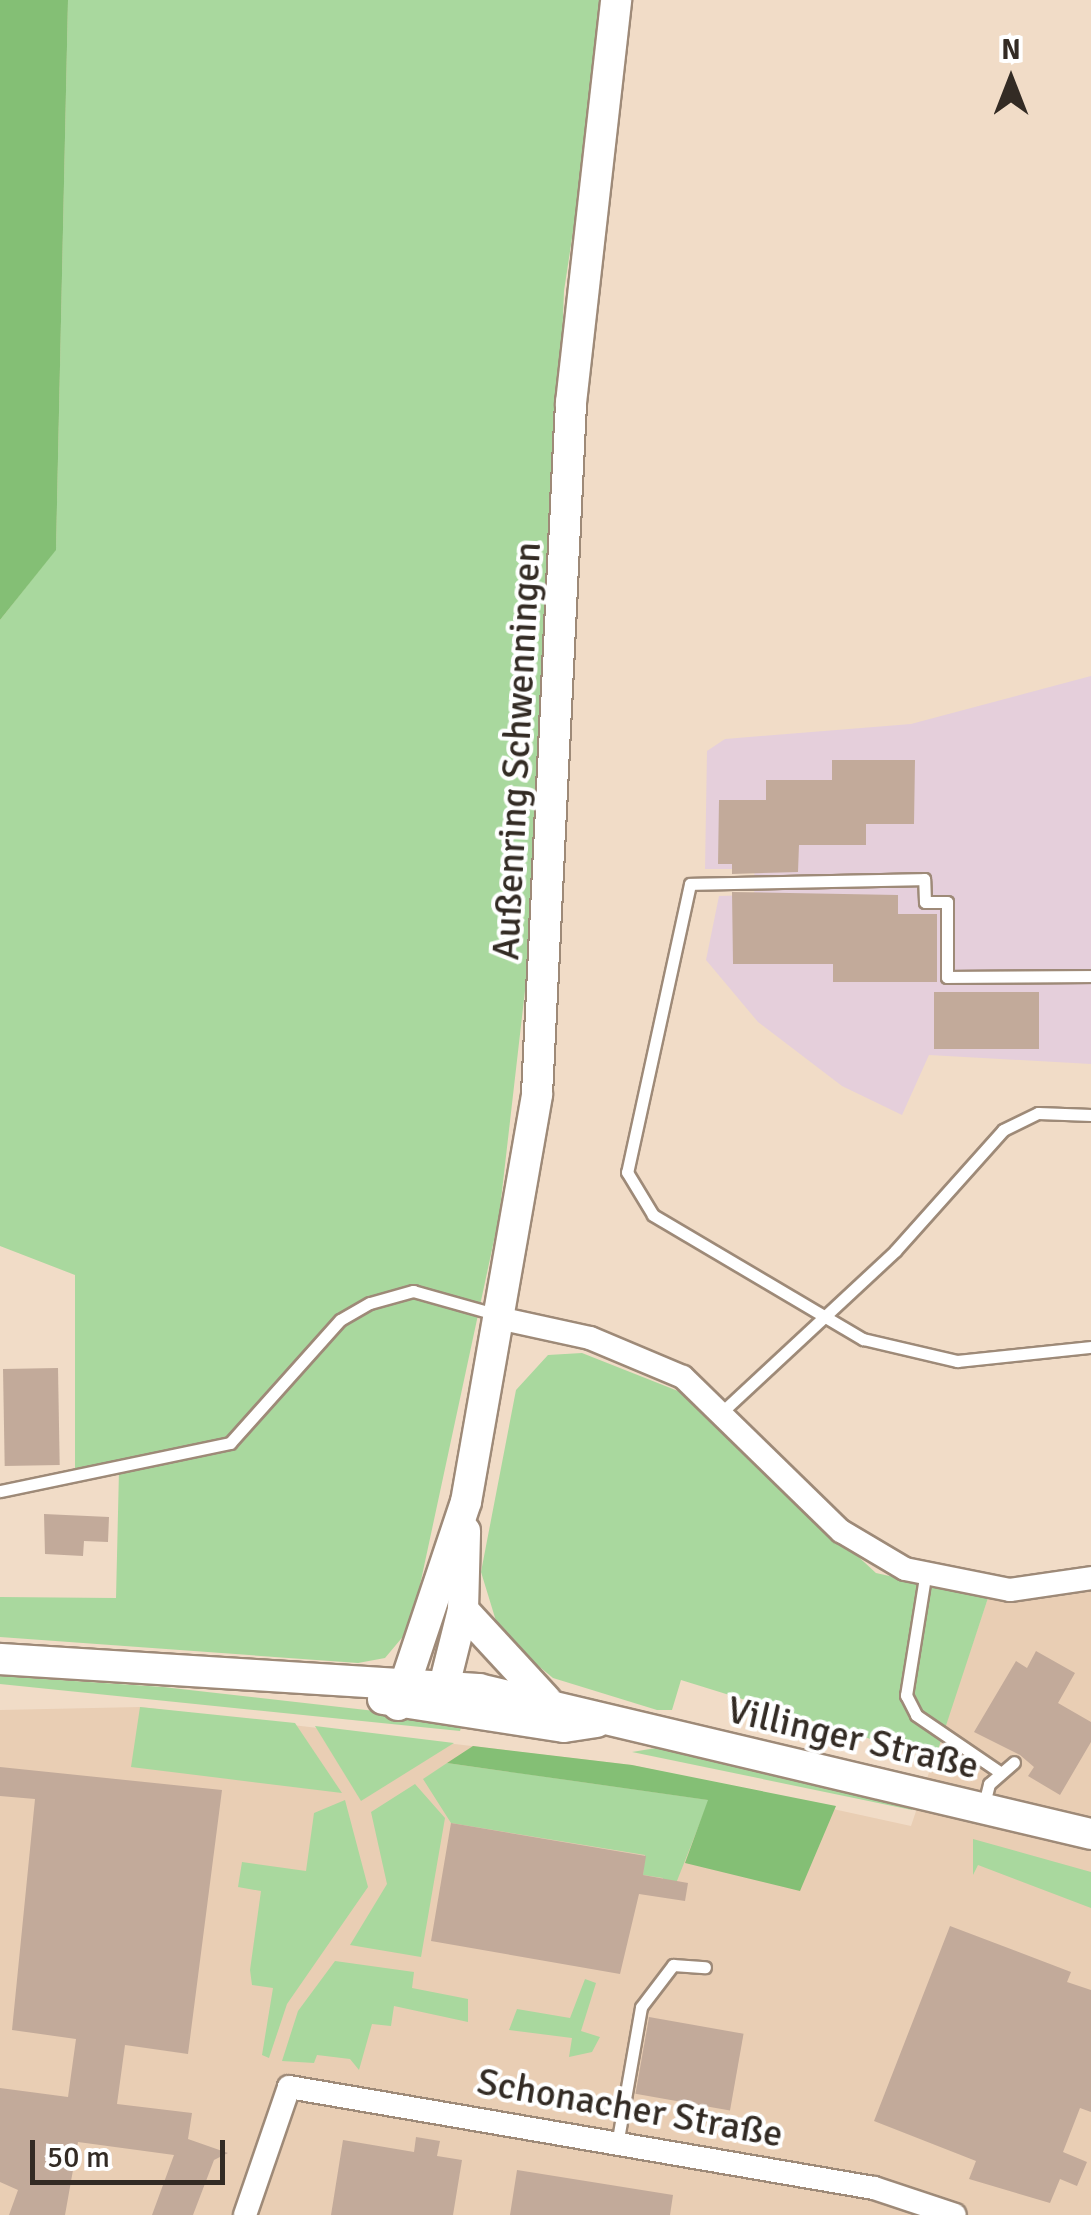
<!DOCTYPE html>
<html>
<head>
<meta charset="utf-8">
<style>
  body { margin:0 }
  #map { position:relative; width:1091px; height:2215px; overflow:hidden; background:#f1dcc7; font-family:Signika,sans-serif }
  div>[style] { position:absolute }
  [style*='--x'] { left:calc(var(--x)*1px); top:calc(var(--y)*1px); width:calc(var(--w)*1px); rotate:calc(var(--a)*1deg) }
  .built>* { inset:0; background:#e9ceb4 }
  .education>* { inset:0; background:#e5cfdb }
  .green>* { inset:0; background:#a9d89e }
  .forest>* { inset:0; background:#84bf75 }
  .building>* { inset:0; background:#c2aa9a; transform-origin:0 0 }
  .roads { filter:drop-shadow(2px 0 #9e8a78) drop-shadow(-2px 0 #9e8a78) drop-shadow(0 2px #9e8a78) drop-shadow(0 -2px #9e8a78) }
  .lane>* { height:11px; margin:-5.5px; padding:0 5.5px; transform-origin:5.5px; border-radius:5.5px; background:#fff }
  .street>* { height:22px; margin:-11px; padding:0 11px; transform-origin:11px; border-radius:11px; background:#fff }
  .secondary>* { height:30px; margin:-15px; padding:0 15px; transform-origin:15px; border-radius:15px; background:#fff }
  span { translate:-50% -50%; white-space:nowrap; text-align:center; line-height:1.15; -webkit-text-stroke:8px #fff; paint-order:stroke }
  .street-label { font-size:38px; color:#332b24 }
  .north { position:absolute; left:961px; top:30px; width:100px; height:100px; -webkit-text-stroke:8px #fff; paint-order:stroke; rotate:0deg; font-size:28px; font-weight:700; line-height:40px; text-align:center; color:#332b24 }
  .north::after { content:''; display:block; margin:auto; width:35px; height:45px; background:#332b24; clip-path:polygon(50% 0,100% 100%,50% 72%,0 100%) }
  .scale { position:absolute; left:30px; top:2140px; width:195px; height:45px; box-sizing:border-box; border:5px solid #332b24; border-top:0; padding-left:12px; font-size:30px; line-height:35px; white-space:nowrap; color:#332b24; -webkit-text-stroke:8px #fff; paint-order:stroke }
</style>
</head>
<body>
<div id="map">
  <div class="built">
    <i style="clip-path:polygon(1091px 1569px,1091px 2215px,0 2215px,0 1710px,140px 1707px,632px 1765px,911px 1826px,988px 1598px)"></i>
  </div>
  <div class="education">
    <i style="clip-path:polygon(1091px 676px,1091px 1064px,929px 1055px,902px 1115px,842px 1086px,758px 1022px,706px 960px,719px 896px,754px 895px,755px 882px,754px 869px,705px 869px,707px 751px,725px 739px,911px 724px)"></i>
  </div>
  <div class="green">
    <i style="clip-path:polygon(68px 0,608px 0,564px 291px,543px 834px,499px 1217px,411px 1627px,385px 1658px,358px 1663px,0 1637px,0 1597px,116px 1598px,119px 1470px,75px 1469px,75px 1275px,0 1246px,0 620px,56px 549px)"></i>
    <i style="clip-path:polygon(582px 1353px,678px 1391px,876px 1573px,988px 1598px,935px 1759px,681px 1680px,672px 1710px,657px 1710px,553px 1678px,500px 1634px,481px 1572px,516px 1390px,548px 1355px)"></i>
    <i style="clip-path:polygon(0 1676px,163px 1687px,463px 1721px,460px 1731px,0 1684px)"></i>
    <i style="clip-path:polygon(140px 1707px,295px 1723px,342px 1793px,131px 1767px)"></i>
    <i style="clip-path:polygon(315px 1726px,454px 1743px,361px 1801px)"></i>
    <i style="clip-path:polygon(656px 1748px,913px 1802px,912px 1810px,632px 1752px)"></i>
    <i style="clip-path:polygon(447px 1763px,709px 1800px,671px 1896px,660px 1891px,663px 1878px,643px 1875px,645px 1855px,451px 1823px,423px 1779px)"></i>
    <i style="clip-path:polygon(415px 1784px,445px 1818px,421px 1957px,350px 1945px,387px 1884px,371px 1812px)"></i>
    <i style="clip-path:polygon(345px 1800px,368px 1887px,287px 2004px,269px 2058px,262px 2055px,273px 1988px,252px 1985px,250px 1970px,261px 1891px,238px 1887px,242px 1862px,306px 1871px,314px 1813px)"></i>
    <i style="clip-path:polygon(973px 1839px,1091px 1872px,1091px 1908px,978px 1865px,973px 1875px)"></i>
    <i style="clip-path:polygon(335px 1961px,414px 1972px,412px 1988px,468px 1999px,468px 2022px,394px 2006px,391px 2026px,372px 2024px,359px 2070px,350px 2059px,317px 2055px,314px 2063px,282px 2061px,298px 2011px)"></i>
    <i style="clip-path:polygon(585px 1979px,596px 1983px,581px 2031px,600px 2037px,592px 2052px,569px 2057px,572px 2038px,509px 2030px,517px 2009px,570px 2018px)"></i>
  </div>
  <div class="forest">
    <i style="clip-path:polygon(0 0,68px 0,56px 550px,0 620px)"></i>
    <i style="clip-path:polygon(473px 1746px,632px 1765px,836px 1806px,800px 1891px,685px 1863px,708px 1800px,447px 1763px)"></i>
  </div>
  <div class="building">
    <i style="clip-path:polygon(832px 760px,915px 760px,914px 824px,866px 824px,866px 845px,799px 845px,798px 872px,732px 874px,732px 864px,718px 864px,719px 800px,766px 800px,766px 780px,832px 780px)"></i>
    <i style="clip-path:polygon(732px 892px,898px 895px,898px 914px,937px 914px,937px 982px,833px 982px,833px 964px,733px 964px)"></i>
    <i style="left:934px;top:992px;width:105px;height:57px"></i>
    <i style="left:58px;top:1368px;width:97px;height:55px;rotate:89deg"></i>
    <i style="clip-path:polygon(44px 1514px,109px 1517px,108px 1542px,84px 1541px,83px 1556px,45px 1554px)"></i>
    <i style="clip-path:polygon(1036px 1651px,1075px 1673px,1058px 1703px,1091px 1722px,1091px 1742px,1060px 1795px,1028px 1776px,1034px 1767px,1020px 1755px,974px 1732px,1016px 1661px,1027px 1668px)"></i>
    <i style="clip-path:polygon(0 1767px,222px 1790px,188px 2054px,125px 2045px,117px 2104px,192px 2113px,188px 2139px,228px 2153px,214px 2160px,193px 2215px,152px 2215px,174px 2155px,78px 2142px,65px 2215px,9px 2215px,18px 2190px,0 2182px,0 2088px,68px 2097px,76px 2039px,12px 2030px,35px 1799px,0 1796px)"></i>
    <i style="clip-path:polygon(451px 1823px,646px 1856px,643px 1875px,688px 1883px,685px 1901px,639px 1894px,620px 1974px,431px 1941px)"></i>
    <i style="clip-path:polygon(950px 1926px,1071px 1972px,1067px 1982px,1091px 1990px,1091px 2112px,1080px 2108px,1063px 2152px,1087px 2162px,1077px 2186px,1060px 2179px,1050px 2203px,969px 2179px,976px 2161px,874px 2121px)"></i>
    <i style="left:649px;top:2017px;width:96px;height:78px;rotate:10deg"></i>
    <i style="clip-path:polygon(416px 2137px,440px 2141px,437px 2156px,462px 2160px,453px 2215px,331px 2215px,343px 2140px,414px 2152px)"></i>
    <i style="clip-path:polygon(517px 2170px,673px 2195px,670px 2215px,510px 2215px)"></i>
  </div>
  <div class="roads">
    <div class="lane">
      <i style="--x:1091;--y:976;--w:144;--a:179.6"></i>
      <i style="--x:947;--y:977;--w:75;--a:-90"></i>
      <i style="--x:947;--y:902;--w:22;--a:180"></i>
      <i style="--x:925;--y:902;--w:23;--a:-92"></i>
      <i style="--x:924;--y:879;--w:234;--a:178.8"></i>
      <i style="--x:690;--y:884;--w:295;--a:102.3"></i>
      <i style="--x:627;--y:1172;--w:50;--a:58.8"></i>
      <i style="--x:653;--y:1215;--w:244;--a:30.6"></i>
      <i style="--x:863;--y:1339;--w:97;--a:13.2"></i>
      <i style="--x:957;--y:1361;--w:135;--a:-6"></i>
      <i style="--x:723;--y:1411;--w:235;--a:-42.9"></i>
      <i style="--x:895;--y:1251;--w:162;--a:-48.2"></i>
      <i style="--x:1003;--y:1130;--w:39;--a:-26"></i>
      <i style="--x:1038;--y:1113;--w:53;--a:2.2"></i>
      <i style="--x:0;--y:1491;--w:235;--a:-11.8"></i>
      <i style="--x:230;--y:1443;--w:165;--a:-48.2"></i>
      <i style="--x:340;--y:1320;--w:34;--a:-30"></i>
      <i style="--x:370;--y:1303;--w:45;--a:-15.6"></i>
      <i style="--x:413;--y:1291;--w:85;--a:15.7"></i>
      <i style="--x:925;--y:1577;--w:120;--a:99.1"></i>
      <i style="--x:906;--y:1695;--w:22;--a:63"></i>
      <i style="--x:916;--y:1715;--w:99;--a:34.3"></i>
      <i style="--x:983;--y:1808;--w:25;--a:-76"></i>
      <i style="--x:989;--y:1784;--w:33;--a:-41"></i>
      <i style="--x:618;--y:2139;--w:134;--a:-80.1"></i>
      <i style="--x:641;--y:2007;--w:53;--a:-52.7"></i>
      <i style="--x:673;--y:1965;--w:32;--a:4"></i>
    </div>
    <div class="street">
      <i style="--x:503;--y:1319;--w:89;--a:12.3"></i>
      <i style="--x:590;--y:1338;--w:101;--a:22.8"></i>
      <i style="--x:683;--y:1377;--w:221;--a:44.3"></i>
      <i style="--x:841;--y:1531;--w:74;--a:30.7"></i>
      <i style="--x:905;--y:1569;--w:107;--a:11.3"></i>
      <i style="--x:1010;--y:1590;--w:82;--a:-8.4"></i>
      <i style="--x:245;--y:2215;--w:135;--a:-71"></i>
      <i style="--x:289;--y:2087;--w:594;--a:9.8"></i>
      <i style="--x:874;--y:2188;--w:85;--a:18.4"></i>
    </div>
    <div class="secondary">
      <i style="--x:463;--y:1610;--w:122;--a:47.3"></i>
      <i style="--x:0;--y:1659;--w:480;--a:3.6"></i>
      <i style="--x:479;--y:1689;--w:629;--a:13.33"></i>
      <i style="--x:383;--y:1699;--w:183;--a:8.8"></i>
      <i style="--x:564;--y:1727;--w:33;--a:-9"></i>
      <i style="--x:440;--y:1702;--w:95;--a:-76"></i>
      <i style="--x:463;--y:1610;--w:79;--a:-88.5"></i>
      <i style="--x:398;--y:1705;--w:214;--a:-71.5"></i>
      <i style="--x:466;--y:1502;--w:414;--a:-80.1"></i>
      <i style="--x:537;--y:1094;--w:692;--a:-87.18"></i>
      <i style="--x:571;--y:403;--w:406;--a:-83.6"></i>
    </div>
  </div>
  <div class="street-label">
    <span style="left:517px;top:751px;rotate:-87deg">Außenring Schwenningen</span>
    <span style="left:853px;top:1738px;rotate:13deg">Villinger Straße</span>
    <span style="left:630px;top:2108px;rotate:10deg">Schonacher Straße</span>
  </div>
  <div class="north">N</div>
  <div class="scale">50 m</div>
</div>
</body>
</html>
